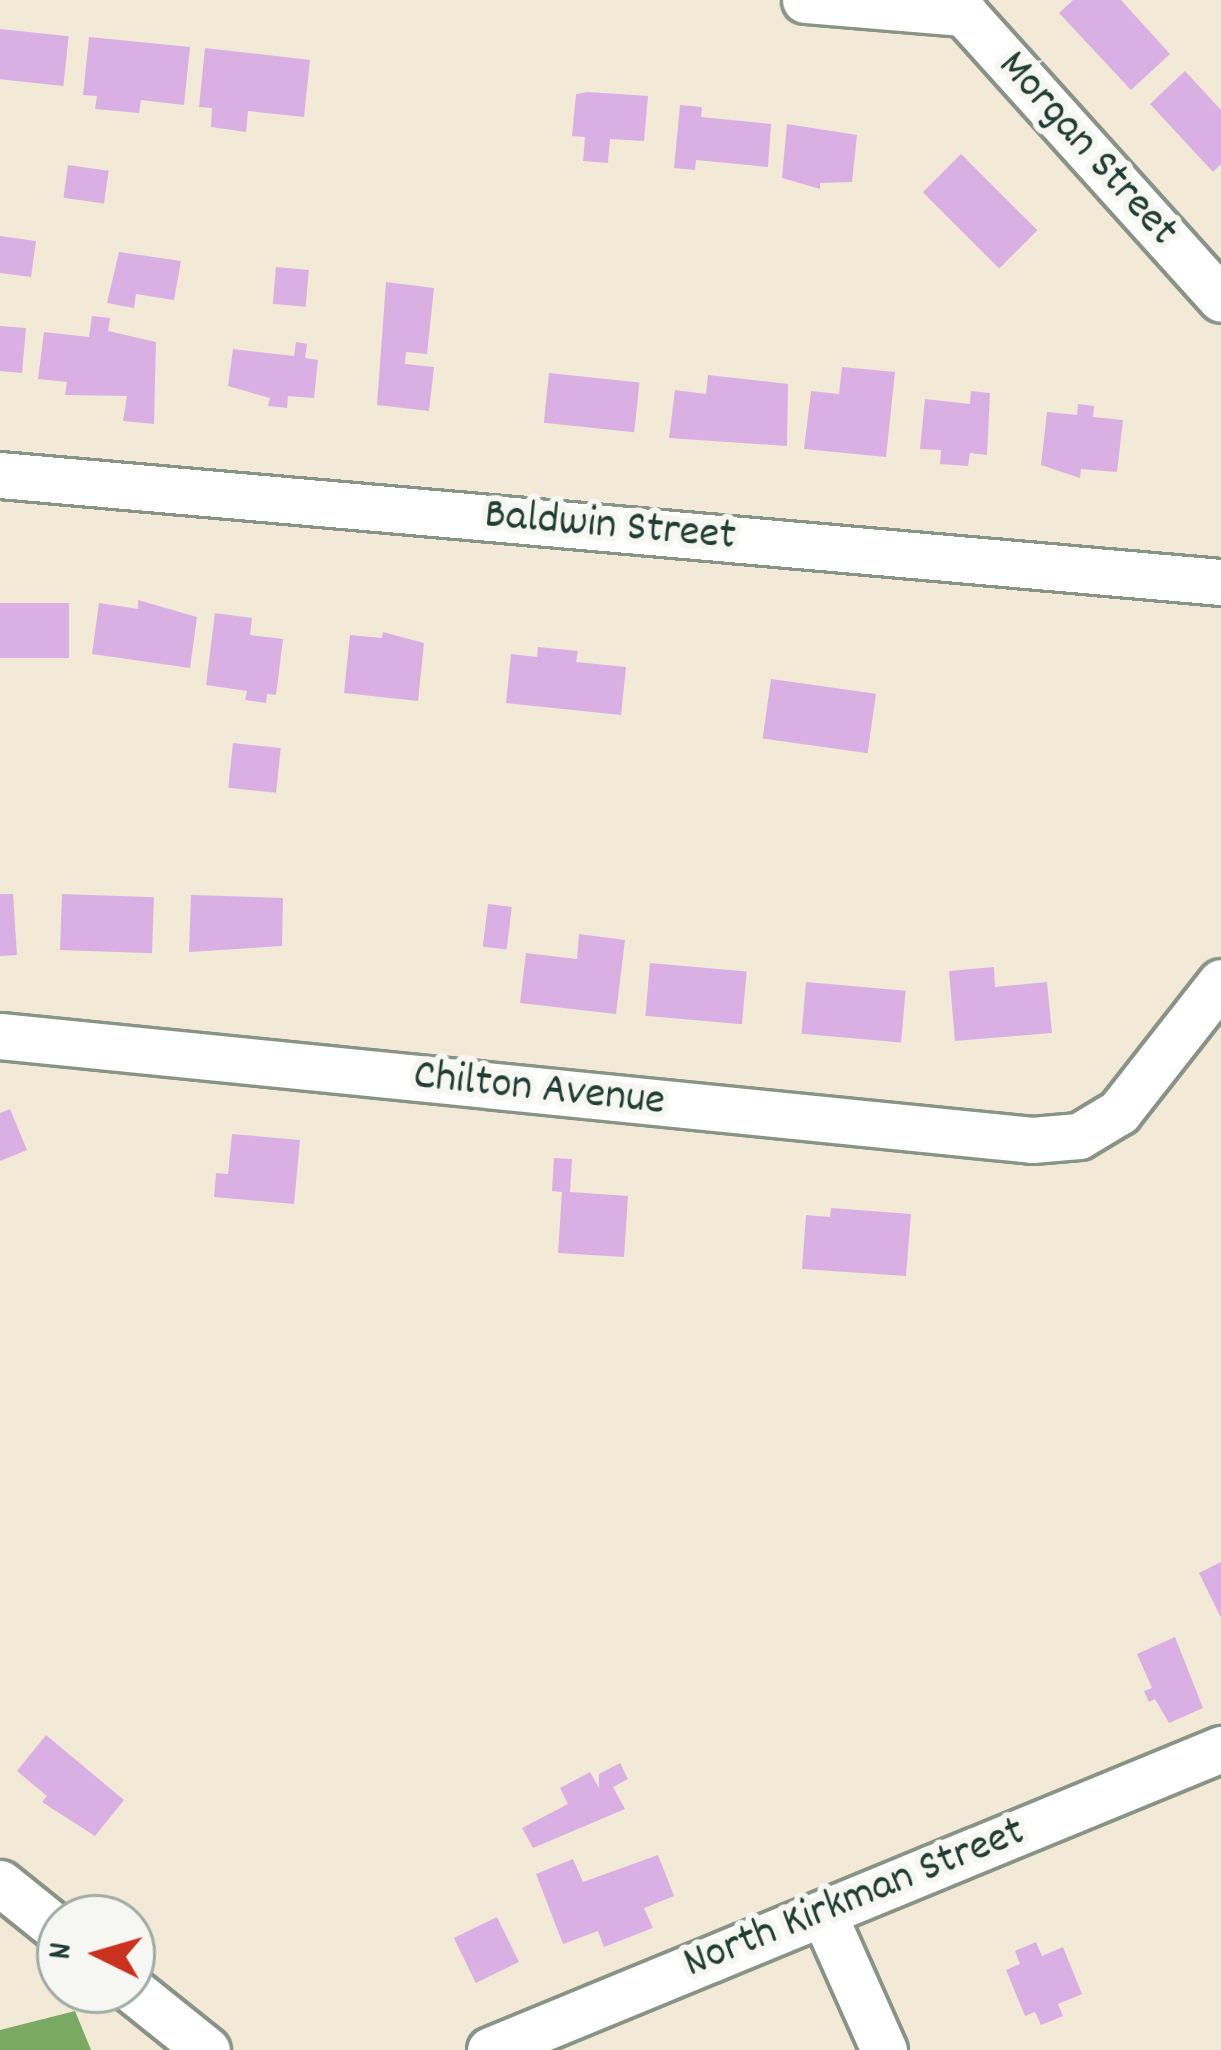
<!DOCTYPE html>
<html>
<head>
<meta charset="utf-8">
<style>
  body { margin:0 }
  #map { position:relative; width:1221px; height:2050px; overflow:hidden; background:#f2ead7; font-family:Dekko,sans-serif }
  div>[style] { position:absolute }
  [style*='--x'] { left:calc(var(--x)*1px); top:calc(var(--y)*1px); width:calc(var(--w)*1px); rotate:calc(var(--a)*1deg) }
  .forest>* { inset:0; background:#79a962 }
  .building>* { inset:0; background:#dab0e4; transform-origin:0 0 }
  .roads { filter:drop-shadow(3px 0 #889486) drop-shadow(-3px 0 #889486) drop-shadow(0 3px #889486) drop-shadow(0 -3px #889486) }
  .minor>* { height:45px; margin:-22.5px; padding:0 22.5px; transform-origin:22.5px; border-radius:22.5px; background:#fff }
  span { translate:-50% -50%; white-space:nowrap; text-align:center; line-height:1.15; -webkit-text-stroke:12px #f6f6f2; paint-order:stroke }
  .street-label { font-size:45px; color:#1f3d34 }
  .north { position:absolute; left:36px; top:1894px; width:120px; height:120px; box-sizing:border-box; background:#f6f6f2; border:3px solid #a0aca6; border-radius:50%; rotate:275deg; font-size:33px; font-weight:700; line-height:48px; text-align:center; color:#1f3d34 }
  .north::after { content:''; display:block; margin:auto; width:42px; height:54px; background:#c8321e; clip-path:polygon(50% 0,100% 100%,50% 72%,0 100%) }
</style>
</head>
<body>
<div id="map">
  <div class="forest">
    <i style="clip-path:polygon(75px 2011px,91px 2050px,0 2050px,0 2030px)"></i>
  </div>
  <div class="building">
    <i style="clip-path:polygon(1073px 0,1121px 0,1170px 54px,1131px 90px,1059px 13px)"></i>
    <i style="left:0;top:29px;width:69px;height:50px;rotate:6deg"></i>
    <i style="clip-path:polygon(89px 37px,190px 47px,184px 105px,141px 100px,139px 113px,95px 109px,97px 96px,83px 95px)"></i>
    <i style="clip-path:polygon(205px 48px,310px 60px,304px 117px,248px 111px,246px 132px,211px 127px,212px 108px,199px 107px)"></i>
    <i style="clip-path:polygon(1185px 71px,1221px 110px,1221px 164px,1213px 172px,1150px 104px)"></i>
    <i style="clip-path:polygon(588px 92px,648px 96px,644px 141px,610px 139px,608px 163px,583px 161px,585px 137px,572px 136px,576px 94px)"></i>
    <i style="clip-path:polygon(680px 105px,702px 107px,701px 117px,771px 124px,768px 167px,696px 160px,695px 170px,674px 168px)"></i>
    <i style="clip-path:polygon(787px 124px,857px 135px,852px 182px,820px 183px,820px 189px,782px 178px)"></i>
    <i style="left:961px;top:154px;width:108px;height:54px;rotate:45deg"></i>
    <i style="left:68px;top:165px;width:41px;height:33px;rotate:8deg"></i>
    <i style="clip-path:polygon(0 236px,36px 241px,31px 277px,0 273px)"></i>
    <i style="clip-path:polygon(119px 252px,181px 261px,174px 300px,136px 294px,134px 308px,107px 303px)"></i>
    <i style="left:276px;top:267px;width:33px;height:37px;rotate:5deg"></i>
    <i style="clip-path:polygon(386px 282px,434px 288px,427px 354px,406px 352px,405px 364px,434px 367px,429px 411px,377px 405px)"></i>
    <i style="clip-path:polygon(92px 316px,110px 318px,108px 331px,156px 342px,154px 424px,123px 421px,127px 396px,65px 395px,67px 382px,38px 379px,44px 332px,89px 337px)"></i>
    <i style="clip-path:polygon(0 326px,26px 328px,22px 373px,0 371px)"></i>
    <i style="clip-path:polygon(296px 342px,307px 344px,305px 358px,318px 360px,314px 398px,288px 396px,287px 408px,268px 406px,270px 398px,228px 386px,233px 349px,294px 356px)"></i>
    <i style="clip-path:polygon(842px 367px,895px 372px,886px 457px,804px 449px,811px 391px,839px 394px)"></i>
    <i style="left:549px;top:373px;width:91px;height:50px;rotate:6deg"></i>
    <i style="clip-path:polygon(708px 375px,788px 384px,787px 446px,669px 438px,675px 390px,706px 394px)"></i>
    <i style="clip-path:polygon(971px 391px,990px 393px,987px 455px,970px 453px,968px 466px,940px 464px,941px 450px,920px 449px,925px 399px,970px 404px)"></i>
    <i style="clip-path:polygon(1078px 404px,1094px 406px,1093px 417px,1123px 420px,1117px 472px,1081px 469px,1080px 478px,1041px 465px,1047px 412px,1077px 415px)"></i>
    <i style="clip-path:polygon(138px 600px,197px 617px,190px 668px,92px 654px,99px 603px,138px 609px)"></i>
    <i style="left:69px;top:603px;width:55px;height:69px;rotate:90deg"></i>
    <i style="clip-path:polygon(215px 613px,252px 618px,250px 635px,283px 639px,276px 695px,267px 694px,266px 703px,245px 700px,247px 691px,206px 685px)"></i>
    <i style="clip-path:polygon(383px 632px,424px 643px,418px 701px,344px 693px,350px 635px,382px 638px)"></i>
    <i style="clip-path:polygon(538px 647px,578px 651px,576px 662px,626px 667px,621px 715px,506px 703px,511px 654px,537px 657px)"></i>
    <i style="left:771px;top:679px;width:106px;height:60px;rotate:8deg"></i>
    <i style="left:233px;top:743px;width:48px;height:45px;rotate:6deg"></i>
    <i style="clip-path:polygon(0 894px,13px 894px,17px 955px,0 956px)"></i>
    <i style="left:62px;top:894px;width:92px;height:56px;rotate:2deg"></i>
    <i style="clip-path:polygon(191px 895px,283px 898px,282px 946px,189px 952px)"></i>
    <i style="left:488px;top:904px;width:24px;height:43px;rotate:7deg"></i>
    <i style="clip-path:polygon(579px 934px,625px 940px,616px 1014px,520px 1003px,526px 953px,577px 959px)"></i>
    <i style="left:650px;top:963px;width:97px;height:53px;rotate:5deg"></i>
    <i style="clip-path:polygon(994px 967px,995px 987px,1047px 982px,1052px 1033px,955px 1041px,949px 971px)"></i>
    <i style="left:806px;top:982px;width:100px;height:52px;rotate:5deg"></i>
    <i style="clip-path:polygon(10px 1109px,27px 1150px,0 1161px,0 1113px)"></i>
    <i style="clip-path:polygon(232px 1134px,300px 1140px,294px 1204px,214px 1197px,216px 1173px,228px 1174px)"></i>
    <i style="clip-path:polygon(554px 1158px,572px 1159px,570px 1192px,628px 1196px,624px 1257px,558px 1253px,562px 1192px,552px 1191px)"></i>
    <i style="clip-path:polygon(831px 1208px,911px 1214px,906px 1276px,802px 1269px,806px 1215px,830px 1217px)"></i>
    <i style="clip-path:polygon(1221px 1562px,1221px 1618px,1199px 1573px)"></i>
    <i style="clip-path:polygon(1175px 1637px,1203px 1708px,1169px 1723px,1155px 1699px,1149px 1702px,1144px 1691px,1152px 1688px,1137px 1654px)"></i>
    <i style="clip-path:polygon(46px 1735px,124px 1800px,95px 1836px,42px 1802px,47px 1796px,17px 1771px)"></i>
    <i style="clip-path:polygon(620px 1763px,628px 1779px,613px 1787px,625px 1809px,533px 1848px,522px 1828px,568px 1804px,560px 1788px,590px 1772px,599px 1788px,599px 1774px)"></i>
    <i style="clip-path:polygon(658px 1855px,674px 1896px,644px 1908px,653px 1928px,604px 1947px,598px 1931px,563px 1944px,536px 1874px,573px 1859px,583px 1882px)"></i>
    <i style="left:497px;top:1917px;width:50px;height:48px;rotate:64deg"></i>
    <i style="clip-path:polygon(1036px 1942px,1042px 1956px,1063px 1947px,1082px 1994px,1058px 2004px,1063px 2016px,1041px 2025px,1035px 2012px,1025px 2016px,1006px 1970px,1020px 1964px,1015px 1951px)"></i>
  </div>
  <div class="roads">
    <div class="minor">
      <i style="--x:805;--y:0;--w:160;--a:4.7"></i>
      <i style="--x:952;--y:0;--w:402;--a:48"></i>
      <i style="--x:0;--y:475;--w:1226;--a:5.01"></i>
      <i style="--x:0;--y:1036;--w:1037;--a:5.75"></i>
      <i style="--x:1032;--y:1140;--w:47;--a:-4.9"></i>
      <i style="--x:1079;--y:1136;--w:47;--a:-31"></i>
      <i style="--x:1119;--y:1112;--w:165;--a:-51.9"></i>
      <i style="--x:0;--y:1883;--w:77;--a:38.7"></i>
      <i style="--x:823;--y:1913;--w:150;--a:66"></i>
      <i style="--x:132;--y:1990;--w:96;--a:38.7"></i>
      <i style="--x:490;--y:2050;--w:791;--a:-22.38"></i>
    </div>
  </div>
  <div class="street-label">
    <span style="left:1086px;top:150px;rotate:48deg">Morgan Street</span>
    <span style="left:610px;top:528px;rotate:5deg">Baldwin Street</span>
    <span style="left:539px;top:1091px;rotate:6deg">Chilton Avenue</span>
    <span style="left:855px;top:1900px;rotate:-22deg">North Kirkman Street</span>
  </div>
  <div class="north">N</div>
</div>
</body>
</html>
